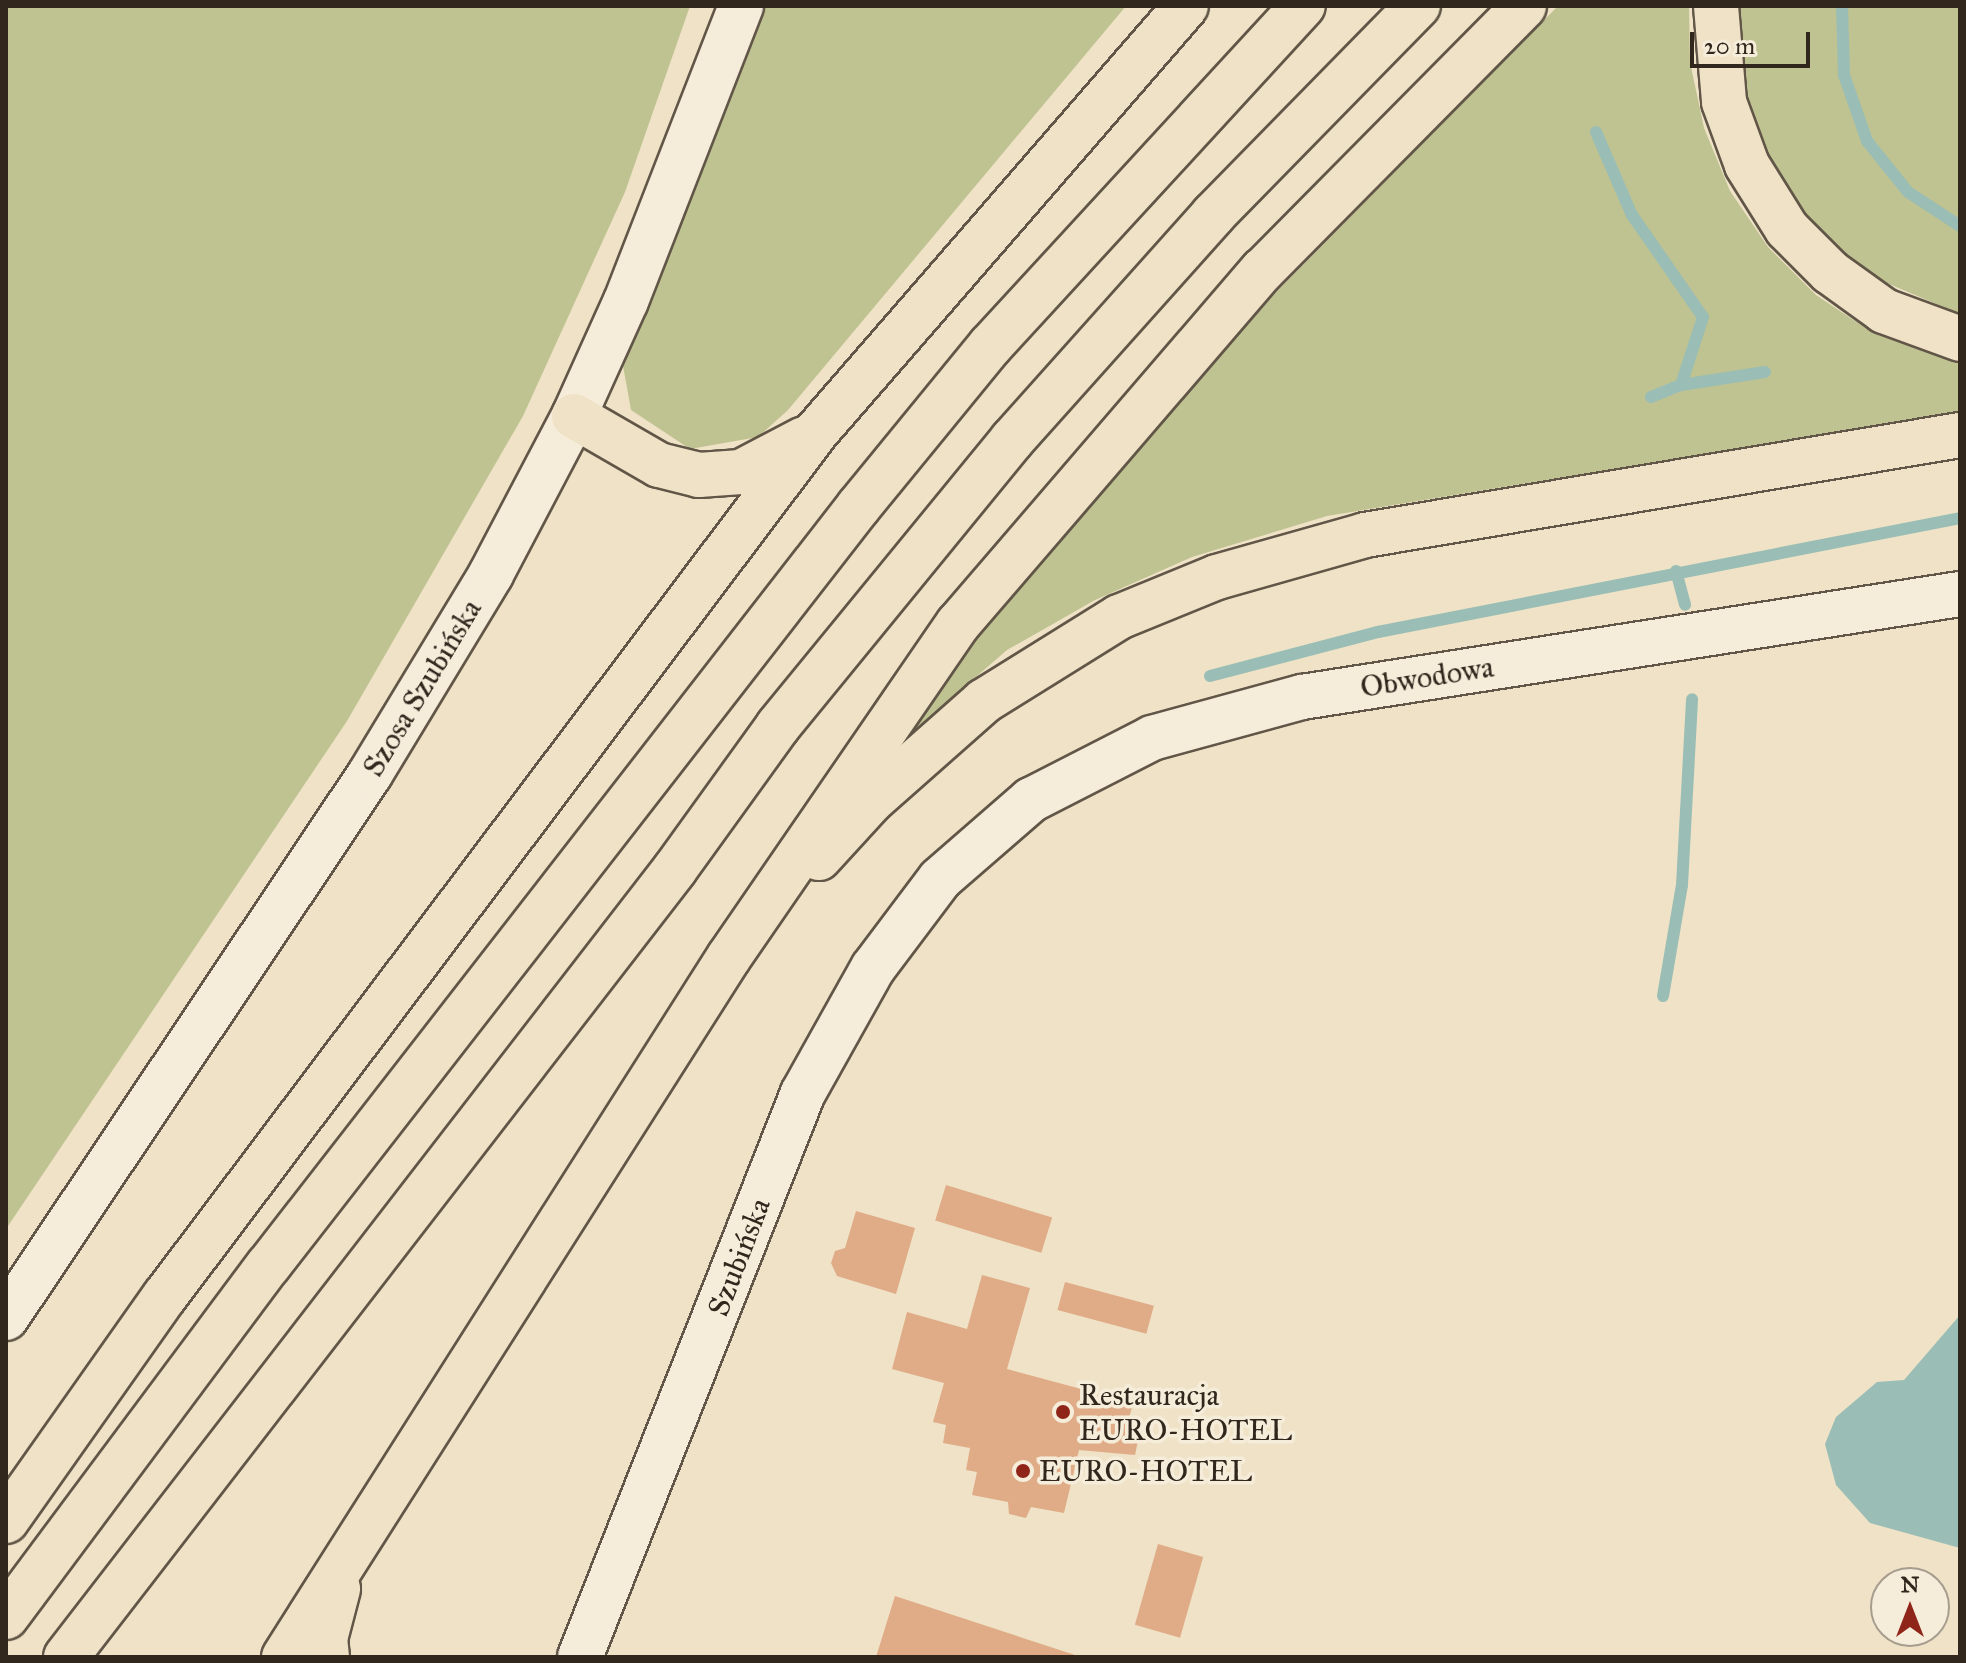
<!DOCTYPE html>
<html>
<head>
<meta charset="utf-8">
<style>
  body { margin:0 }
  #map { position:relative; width:1966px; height:1663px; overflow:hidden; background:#efe2c6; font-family:"IM FELL Great Primer",serif }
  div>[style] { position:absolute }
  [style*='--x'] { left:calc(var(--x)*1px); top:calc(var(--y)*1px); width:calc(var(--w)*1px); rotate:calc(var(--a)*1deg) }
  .green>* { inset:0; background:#bfc291 }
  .water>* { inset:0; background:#9abeb5 }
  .stream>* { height:12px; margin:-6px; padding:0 6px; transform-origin:6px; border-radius:6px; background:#9abeb5 }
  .building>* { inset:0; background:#dfac87; transform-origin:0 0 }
  .roads { filter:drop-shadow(2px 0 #615647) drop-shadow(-2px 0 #615647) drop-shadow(0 2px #615647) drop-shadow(0 -2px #615647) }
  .minor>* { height:44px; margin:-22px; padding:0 22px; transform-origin:22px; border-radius:22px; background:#f5ecda }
  .major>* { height:44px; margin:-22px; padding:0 22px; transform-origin:22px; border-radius:22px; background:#efe2c6 }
  .highway>* { height:44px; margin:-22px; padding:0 22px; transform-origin:22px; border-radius:22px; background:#efe2c6 }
  .dots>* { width:22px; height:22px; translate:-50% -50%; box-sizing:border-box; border:4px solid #f5ecda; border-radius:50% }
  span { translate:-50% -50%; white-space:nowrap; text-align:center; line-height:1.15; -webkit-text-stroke:7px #f5ecda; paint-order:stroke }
  .street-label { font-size:30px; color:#32271d }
  .poi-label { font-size:30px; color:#32271d }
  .left { translate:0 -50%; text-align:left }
  .frame { position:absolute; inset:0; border:8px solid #32271d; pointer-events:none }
  .north { position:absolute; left:1870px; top:1567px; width:80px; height:80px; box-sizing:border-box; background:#f5ecda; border:2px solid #a79d8e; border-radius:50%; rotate:0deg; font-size:22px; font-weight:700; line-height:32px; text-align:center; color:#32271d }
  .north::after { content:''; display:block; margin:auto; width:28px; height:36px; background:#8f2418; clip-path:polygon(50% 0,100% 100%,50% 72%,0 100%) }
  .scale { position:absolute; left:1690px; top:32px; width:120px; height:36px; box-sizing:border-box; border:4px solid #32271d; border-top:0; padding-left:10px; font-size:24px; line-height:28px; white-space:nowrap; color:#32271d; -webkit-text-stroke:6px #f5ecda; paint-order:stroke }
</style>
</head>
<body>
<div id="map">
  <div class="green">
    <i style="clip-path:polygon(6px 6px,690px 6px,625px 192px,523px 416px,347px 721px,6px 1229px)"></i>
    <i style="clip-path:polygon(759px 6px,1126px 6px,788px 410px,758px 437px,690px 449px,631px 410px,622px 360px)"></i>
    <i style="clip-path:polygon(1558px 6px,1689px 6px,1690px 62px,1704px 128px,1730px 191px,1768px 247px,1816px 295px,1873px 333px,1960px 364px,1960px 412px,1327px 516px,1192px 557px,1095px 600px,1007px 650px,912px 732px,1018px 581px,1245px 324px)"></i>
    <i style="clip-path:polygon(1738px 6px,1960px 6px,1960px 314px,1875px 278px,1823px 237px,1782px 184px,1753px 124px,1738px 60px)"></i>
  </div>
  <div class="water">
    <i style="clip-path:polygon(1960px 1315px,1960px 1548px,1870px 1523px,1836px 1485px,1825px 1444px,1836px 1417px,1877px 1382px,1904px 1380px)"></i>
  </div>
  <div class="stream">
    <i style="--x:1842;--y:6;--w:69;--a:88.3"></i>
    <i style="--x:1844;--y:75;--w:70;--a:70.8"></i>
    <i style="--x:1867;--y:141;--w:65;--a:51.2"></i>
    <i style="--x:1908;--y:192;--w:62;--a:33.2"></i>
    <i style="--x:1596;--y:132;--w:90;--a:66.6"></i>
    <i style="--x:1632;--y:215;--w:124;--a:55.2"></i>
    <i style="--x:1703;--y:317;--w:71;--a:107.9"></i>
    <i style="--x:1651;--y:397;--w:32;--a:-22"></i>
    <i style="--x:1681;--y:385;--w:85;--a:-8.8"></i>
    <i style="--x:1676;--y:571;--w:35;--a:75"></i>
    <i style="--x:1210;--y:676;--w:174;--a:-14.7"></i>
    <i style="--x:1378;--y:632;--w:593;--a:-11.08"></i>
    <i style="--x:1663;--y:996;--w:113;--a:-80.3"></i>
    <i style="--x:1682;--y:885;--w:186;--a:-86.9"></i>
  </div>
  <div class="building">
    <i style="left:946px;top:1185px;width:111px;height:37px;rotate:17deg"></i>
    <i style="clip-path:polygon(856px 1211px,915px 1228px,896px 1294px,837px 1276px,831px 1263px,835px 1251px,845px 1248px)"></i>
    <i style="clip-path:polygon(982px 1275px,1030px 1288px,1007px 1369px,1111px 1397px,1132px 1407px,1129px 1418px,1142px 1421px,1135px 1455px,1079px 1450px,1064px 1513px,1031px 1507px,1026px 1518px,1009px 1514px,1008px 1502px,972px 1495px,977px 1472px,966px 1470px,970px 1448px,943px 1443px,946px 1425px,933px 1422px,944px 1383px,892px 1369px,907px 1312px,967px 1329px)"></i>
    <i style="left:1065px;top:1282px;width:92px;height:29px;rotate:15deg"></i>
    <i style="left:1158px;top:1544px;width:47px;height:84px;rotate:16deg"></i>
    <i style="clip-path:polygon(895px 1596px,1075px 1655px,1074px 1657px,876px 1657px)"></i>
  </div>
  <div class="roads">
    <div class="minor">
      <i style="--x:6;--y:1318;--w:655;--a:-56.21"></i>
      <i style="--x:370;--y:774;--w:234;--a:-58.8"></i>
      <i style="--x:491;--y:574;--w:178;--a:-62.3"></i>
      <i style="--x:574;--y:416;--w:126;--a:-65.7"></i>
      <i style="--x:626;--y:301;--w:317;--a:-68.7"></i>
      <i style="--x:580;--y:1657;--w:606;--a:-68.43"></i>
      <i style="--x:803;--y:1093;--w:143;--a:-60.8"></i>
      <i style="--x:873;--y:968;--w:111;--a:-53"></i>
      <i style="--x:940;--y:879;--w:121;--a:-41"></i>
      <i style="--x:1031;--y:800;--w:136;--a:-27.1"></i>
      <i style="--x:1152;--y:738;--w:156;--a:-15.3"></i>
      <i style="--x:1302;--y:697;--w:666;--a:-8.9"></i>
    </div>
    <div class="major">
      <i style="--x:675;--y:869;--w:176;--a:-54.2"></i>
      <i style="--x:778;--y:726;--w:370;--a:-50.7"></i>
      <i style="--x:1012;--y:440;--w:302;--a:-48.2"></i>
      <i style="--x:1213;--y:215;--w:293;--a:-45.6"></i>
    </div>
    <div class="highway">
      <i style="--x:1716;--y:6;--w:96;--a:85.2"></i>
      <i style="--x:1724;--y:102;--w:67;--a:69.9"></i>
      <i style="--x:1747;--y:165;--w:75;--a:58"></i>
      <i style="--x:1787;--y:229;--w:61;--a:45"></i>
      <i style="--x:1830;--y:272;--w:67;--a:35.8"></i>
      <i style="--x:1884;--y:311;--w:81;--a:20.2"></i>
      <i style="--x:574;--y:416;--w:98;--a:30"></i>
      <i style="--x:659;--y:465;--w:41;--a:14"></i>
      <i style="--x:699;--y:475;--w:42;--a:-4.1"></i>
      <i style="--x:741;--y:472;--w:71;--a:-27.6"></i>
      <i style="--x:819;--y:858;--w:77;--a:-47.6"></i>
      <i style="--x:871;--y:801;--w:151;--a:-41.5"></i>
      <i style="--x:984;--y:701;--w:159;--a:-31.9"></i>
      <i style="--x:1119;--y:617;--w:106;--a:-22.2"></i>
      <i style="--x:1217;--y:577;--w:154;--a:-15.8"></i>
      <i style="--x:1365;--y:535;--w:603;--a:-9.54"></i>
      <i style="--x:6;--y:1521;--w:276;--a:-54.8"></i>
      <i style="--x:165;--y:1296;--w:1082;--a:-53"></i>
      <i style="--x:816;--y:432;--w:564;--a:-49.02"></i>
      <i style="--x:6;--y:1617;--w:438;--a:-53.3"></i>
      <i style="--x:268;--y:1266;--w:963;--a:-52.13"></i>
      <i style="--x:859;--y:506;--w:207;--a:-50.7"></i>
      <i style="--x:990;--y:346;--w:462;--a:-47.4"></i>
      <i style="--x:66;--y:1657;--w:996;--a:-52.3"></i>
      <i style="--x:284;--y:1657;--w:829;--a:-57.56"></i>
      <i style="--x:729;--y:957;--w:404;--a:-55.5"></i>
      <i style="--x:958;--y:624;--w:467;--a:-49.3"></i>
      <i style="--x:1263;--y:270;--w:371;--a:-45.3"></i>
      <i style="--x:327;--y:1657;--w:18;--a:-96"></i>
      <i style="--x:325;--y:1639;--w:52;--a:-75.4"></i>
    </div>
  </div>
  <div class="dots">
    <i style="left:1063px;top:1412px;background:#8f2418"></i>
    <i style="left:1023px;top:1471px;background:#8f2418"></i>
  </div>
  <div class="street-label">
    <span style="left:1427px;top:677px;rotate:-9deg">Obwodowa</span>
    <span style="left:422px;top:688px;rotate:-59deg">Szosa Szubińska</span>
    <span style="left:739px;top:1257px;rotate:-69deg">Szubińska</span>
  </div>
  <div class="poi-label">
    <span class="left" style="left:1079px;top:1412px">Restauracja<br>EURO-HOTEL</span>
    <span class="left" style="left:1039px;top:1471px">EURO-HOTEL</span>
  </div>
  <div class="frame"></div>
  <div class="north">N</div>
  <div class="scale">20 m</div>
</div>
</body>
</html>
